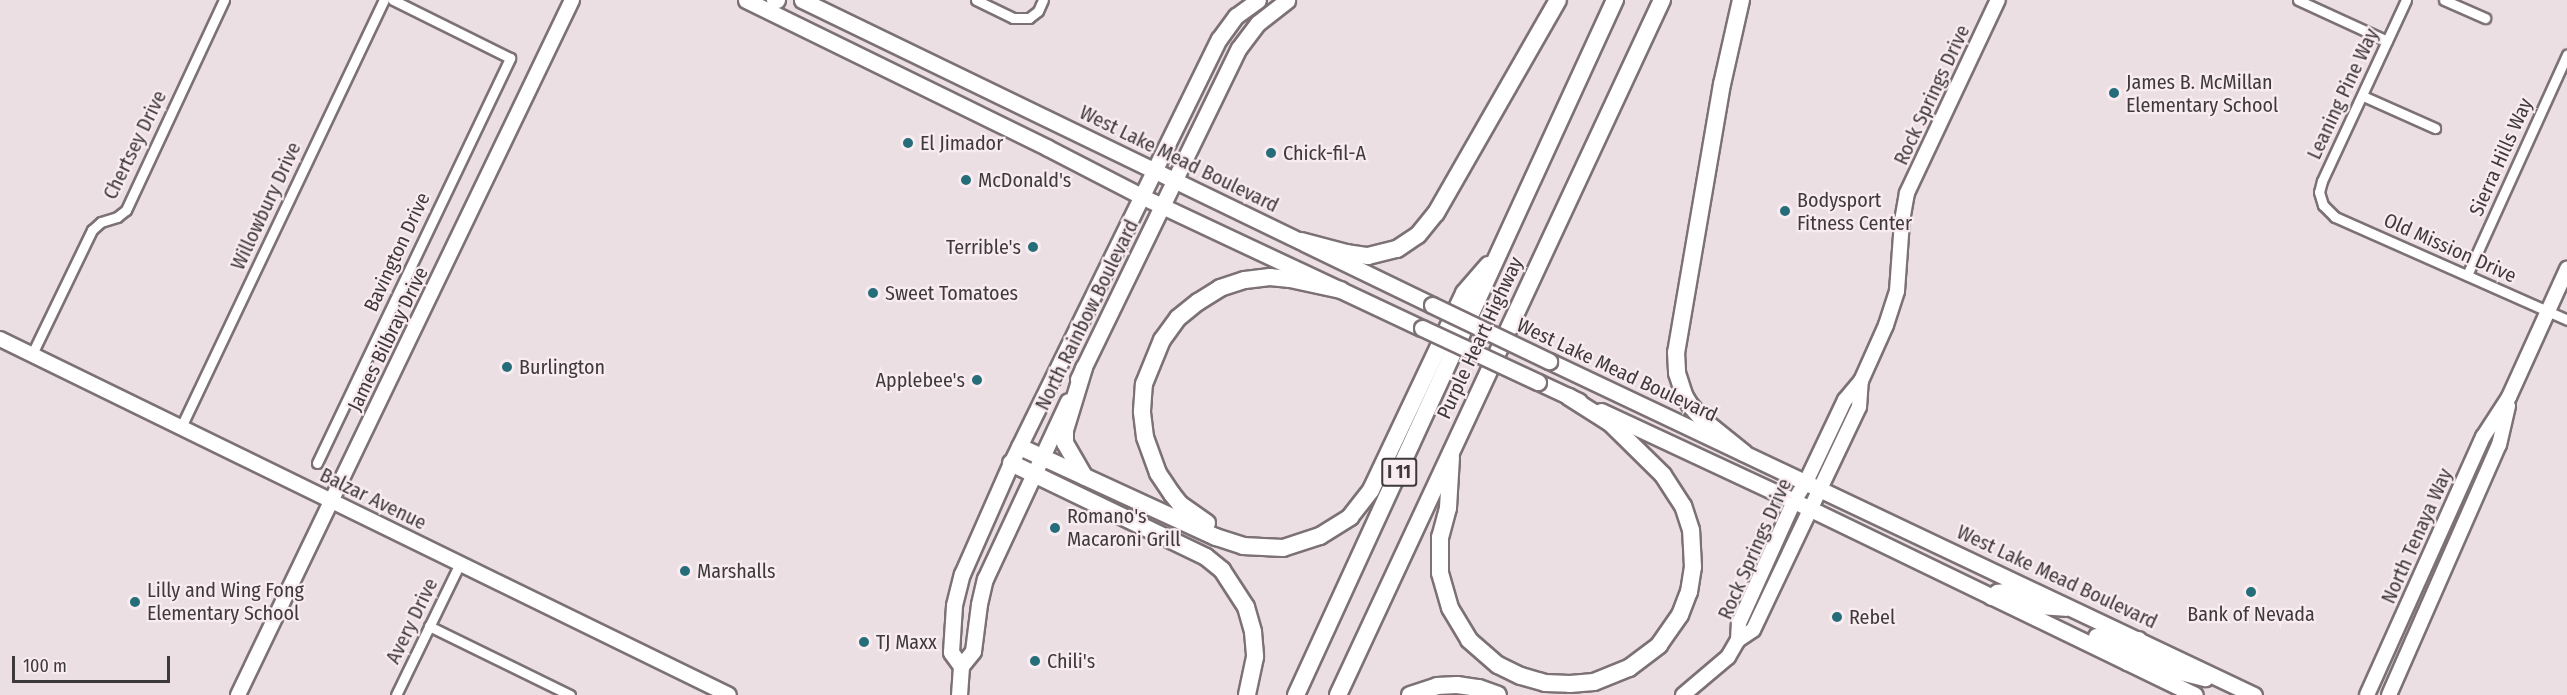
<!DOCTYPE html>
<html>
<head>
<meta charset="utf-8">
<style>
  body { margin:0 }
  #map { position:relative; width:2567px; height:695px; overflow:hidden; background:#ebdfe3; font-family:"Fira Sans Condensed",sans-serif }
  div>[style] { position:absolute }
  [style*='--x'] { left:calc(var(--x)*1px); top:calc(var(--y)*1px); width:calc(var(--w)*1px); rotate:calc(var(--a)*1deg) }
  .roads { filter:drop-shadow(2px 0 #7c7175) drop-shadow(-2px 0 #7c7175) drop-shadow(0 2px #7c7175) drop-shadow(0 -2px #7c7175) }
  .street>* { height:9px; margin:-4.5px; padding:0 4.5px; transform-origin:4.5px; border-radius:4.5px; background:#fff }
  .secondary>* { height:14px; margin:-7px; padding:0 7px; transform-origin:7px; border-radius:7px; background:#fff }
  .primary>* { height:15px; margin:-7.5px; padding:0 7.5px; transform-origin:7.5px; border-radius:7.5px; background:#fff }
  .highway>* { height:16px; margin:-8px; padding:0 8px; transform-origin:8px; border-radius:8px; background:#fff }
  .bridges { filter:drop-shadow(2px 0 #7c7175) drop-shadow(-2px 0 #7c7175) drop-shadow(0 2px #7c7175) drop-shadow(0 -2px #7c7175) }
  .primary-bridge>* { height:15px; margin:-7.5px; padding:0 7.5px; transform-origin:7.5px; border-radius:7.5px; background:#fff }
  .dots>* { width:16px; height:16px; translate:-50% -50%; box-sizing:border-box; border:3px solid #f9ecf0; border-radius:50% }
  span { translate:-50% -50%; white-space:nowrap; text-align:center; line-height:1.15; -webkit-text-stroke:4.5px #f9ecf0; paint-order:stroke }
  .shield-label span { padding:2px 4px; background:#f9ecf0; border:2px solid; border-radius:4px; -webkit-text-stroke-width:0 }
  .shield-label { font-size:18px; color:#3e393b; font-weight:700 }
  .poi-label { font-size:20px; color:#3e393b }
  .left { translate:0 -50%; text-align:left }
  .right { translate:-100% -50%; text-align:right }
  .street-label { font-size:20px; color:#3e393b }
  .scale { position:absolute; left:12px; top:656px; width:158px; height:27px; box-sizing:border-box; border:3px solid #3e393b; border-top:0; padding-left:8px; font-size:18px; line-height:21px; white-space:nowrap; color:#3e393b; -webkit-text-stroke:4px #f9ecf0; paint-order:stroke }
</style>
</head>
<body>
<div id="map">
  <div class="roads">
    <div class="street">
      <i style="--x:976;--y:0;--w:41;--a:25.9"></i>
      <i style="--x:1013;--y:18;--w:16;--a:0"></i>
      <i style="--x:1029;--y:18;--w:11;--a:-38"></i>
      <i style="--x:1038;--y:11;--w:12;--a:-66"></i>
      <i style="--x:2298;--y:0;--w:98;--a:24.7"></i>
      <i style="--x:2406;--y:0;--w:200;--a:114.9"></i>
      <i style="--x:2322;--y:181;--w:11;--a:105"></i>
      <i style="--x:2319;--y:192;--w:14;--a:73"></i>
      <i style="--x:2323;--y:205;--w:17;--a:45"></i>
      <i style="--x:2335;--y:217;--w:254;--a:23.9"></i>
      <i style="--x:2444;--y:0;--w:45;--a:23.7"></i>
      <i style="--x:2363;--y:96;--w:79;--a:24"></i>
      <i style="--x:2467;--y:275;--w:242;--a:-65.6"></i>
      <i style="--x:32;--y:354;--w:138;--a:-64.2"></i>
      <i style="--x:92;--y:230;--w:12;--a:-42"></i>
      <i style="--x:101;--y:222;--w:17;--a:-17"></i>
      <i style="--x:117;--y:217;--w:11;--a:-38"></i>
      <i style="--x:126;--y:210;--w:232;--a:-65"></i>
      <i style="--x:181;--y:427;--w:473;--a:-64.6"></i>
      <i style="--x:317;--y:463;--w:449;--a:-64.5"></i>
      <i style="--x:510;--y:58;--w:131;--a:-153.6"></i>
      <i style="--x:429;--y:626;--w:157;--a:26.1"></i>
      <i style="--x:396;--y:695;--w:147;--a:-64.1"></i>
    </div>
    <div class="secondary">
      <i style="--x:0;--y:339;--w:811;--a:26.03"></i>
      <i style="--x:1738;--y:640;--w:17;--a:-87"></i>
      <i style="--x:1739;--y:623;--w:134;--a:-65.7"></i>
      <i style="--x:1794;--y:501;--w:22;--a:-58"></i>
      <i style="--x:1806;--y:482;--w:91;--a:-64.6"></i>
      <i style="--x:1845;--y:400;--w:25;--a:-50"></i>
      <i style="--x:1861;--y:381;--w:61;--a:-65.9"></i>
      <i style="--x:1886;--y:325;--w:36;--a:-72"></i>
      <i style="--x:1897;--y:291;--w:70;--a:-85.9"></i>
      <i style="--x:1902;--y:221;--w:28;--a:-80"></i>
      <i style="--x:1907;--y:193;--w:213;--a:-64.8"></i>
      <i style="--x:238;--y:695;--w:771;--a:-64.33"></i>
      <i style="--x:1683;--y:695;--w:59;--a:-40.2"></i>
      <i style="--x:1728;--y:657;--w:20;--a:-60"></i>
      <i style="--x:1738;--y:640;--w:18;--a:-34"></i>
      <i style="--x:1753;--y:630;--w:247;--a:-64.6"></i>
      <i style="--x:1859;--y:407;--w:26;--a:-86"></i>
      <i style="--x:2367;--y:695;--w:283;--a:-65.8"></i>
      <i style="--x:2483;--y:437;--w:48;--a:-57"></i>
      <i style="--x:2509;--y:397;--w:141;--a:-65.6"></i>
      <i style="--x:2389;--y:695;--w:273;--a:-66.3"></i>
      <i style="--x:2499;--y:445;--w:40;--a:-77"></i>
    </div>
    <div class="primary">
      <i style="--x:746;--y:0;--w:336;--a:26.1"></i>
      <i style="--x:1048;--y:148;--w:107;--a:27.3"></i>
      <i style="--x:1143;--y:197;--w:308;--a:25.2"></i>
      <i style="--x:774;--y:0;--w:3;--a:0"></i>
      <i style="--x:802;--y:0;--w:700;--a:25.83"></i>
      <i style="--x:1549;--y:361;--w:780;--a:25.35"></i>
      <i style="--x:1078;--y:379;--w:368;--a:-64.1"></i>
      <i style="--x:1239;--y:48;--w:31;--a:-53"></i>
      <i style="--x:1258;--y:23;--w:37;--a:-38"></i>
      <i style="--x:1538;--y:382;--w:45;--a:24.9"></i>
      <i style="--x:1601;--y:411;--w:213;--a:25"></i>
      <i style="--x:1794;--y:501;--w:445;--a:25.8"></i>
      <i style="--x:1991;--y:597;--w:8;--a:-40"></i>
      <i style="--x:1997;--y:592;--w:8;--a:-7"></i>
      <i style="--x:2005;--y:591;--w:36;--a:24"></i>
      <i style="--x:2038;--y:606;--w:27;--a:4"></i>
      <i style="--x:2096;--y:636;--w:27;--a:24"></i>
      <i style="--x:2121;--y:647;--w:19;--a:-25"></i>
      <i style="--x:2127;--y:662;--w:9;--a:-49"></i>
      <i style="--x:2133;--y:655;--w:6;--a:0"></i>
      <i style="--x:2139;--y:655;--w:40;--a:23.4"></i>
      <i style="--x:2176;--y:671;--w:30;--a:14"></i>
      <i style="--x:961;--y:666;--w:17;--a:-126"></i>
      <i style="--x:951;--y:652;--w:47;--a:-86.3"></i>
      <i style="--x:954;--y:605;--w:32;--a:-76"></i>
      <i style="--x:962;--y:574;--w:121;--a:-66.2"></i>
      <i style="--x:1011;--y:463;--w:472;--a:-63.9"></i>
      <i style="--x:1219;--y:39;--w:29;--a:-54"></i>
      <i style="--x:1236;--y:16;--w:27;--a:-36"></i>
      <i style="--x:959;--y:695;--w:29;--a:-86"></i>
      <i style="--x:961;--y:666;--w:19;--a:-51"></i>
      <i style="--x:973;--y:651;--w:47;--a:-82.7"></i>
      <i style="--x:979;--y:604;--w:26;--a:-77"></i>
      <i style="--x:985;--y:579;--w:196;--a:-65"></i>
    </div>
    <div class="highway">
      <i style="--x:1741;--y:0;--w:86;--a:102.7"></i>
      <i style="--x:1722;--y:84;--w:272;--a:99.7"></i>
      <i style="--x:1676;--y:352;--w:21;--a:87"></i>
      <i style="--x:1677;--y:373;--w:23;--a:72"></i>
      <i style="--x:1684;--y:395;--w:12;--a:59"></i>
      <i style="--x:1690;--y:405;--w:20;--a:49"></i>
      <i style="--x:1703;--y:420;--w:53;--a:38.8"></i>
      <i style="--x:1301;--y:241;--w:47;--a:14.9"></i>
      <i style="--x:1346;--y:253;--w:22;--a:8"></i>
      <i style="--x:1368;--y:256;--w:30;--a:-14"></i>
      <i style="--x:1397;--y:249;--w:25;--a:-34"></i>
      <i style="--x:1418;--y:235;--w:28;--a:-51"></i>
      <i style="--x:1436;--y:213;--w:245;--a:-60.2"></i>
      <i style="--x:1084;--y:368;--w:65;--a:107"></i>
      <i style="--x:1065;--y:430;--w:13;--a:90"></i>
      <i style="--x:1065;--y:443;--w:39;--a:60"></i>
      <i style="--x:1020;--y:447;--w:216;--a:24.7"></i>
      <i style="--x:1216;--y:537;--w:28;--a:18"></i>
      <i style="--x:1243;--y:546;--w:40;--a:2.9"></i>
      <i style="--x:1283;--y:548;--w:39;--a:-18"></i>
      <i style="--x:1320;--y:536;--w:36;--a:-32"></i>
      <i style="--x:1350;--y:517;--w:34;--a:-52"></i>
      <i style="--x:1371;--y:490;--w:218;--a:-64.7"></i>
      <i style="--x:1464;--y:293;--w:37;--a:-49"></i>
      <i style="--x:1451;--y:457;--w:51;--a:93.4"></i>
      <i style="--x:1448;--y:508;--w:30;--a:105"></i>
      <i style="--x:1440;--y:537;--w:36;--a:90"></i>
      <i style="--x:1440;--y:573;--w:36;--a:74"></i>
      <i style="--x:1450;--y:608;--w:37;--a:59"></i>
      <i style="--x:1469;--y:640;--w:38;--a:41"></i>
      <i style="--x:1498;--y:665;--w:25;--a:26"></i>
      <i style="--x:1521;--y:676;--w:25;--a:16"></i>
      <i style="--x:1545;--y:683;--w:25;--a:2"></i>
      <i style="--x:1570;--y:684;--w:24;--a:-5"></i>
      <i style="--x:1594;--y:682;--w:38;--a:-22"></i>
      <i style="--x:1629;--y:668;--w:38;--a:-37"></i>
      <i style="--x:1659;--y:645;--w:37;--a:-55"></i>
      <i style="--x:1680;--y:615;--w:25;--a:-69"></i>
      <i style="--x:1689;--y:592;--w:25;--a:-81"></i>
      <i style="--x:1693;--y:567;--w:37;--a:-93"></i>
      <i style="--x:1691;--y:530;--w:25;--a:-108"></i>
      <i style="--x:1683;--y:506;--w:37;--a:-123"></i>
      <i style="--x:1663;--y:475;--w:74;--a:-135.5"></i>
      <i style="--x:1610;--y:423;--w:49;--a:-147.6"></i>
      <i style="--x:1011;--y:463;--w:216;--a:25.7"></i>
      <i style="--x:1206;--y:557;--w:21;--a:39"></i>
      <i style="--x:1222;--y:570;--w:44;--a:57"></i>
      <i style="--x:1246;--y:607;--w:26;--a:74"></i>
      <i style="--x:1253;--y:632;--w:25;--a:85"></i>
      <i style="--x:1255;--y:657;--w:39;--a:102"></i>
      <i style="--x:1207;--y:523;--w:33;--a:-145"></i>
      <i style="--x:1180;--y:504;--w:13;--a:-129"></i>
      <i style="--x:1172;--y:494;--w:25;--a:-124"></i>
      <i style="--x:1158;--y:473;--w:38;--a:-110"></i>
      <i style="--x:1145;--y:437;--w:26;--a:-97"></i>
      <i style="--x:1142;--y:411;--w:27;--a:-86"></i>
      <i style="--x:1144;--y:384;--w:48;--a:-67.8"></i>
      <i style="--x:1162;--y:340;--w:27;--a:-54"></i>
      <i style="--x:1178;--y:318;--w:26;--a:-39"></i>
      <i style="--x:1198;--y:302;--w:26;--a:-32"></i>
      <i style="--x:1220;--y:288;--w:26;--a:-18"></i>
      <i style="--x:1245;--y:280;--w:25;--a:-7"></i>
      <i style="--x:1270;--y:277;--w:20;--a:6"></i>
      <i style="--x:1290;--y:279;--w:52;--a:12.2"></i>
      <i style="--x:1296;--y:695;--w:765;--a:-65.35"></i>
      <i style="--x:1338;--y:695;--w:767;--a:-65.01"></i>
      <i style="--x:1410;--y:695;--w:28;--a:-18"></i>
      <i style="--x:1437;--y:686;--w:20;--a:-3"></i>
      <i style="--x:1457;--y:685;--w:22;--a:8"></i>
      <i style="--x:1479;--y:688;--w:20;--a:20"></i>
    </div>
  </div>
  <div class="bridges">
    <div class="primary-bridge">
      <i style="--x:1432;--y:305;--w:130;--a:25.6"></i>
      <i style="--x:1422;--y:328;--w:128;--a:25"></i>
    </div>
  </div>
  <div class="dots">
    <i style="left:2114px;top:93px;background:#256d79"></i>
    <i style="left:908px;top:143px;background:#256d79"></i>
    <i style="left:1271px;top:153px;background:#256d79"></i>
    <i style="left:966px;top:180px;background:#256d79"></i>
    <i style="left:1785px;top:211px;background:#256d79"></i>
    <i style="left:1033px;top:247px;background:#256d79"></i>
    <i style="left:873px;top:293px;background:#256d79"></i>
    <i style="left:507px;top:367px;background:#256d79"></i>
    <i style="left:977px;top:380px;background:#256d79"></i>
    <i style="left:1055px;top:528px;background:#256d79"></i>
    <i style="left:685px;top:571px;background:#256d79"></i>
    <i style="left:2251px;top:592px;background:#256d79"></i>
    <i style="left:135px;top:602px;background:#256d79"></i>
    <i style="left:1837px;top:617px;background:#256d79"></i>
    <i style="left:864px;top:642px;background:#256d79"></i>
    <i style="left:1035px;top:661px;background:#256d79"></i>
  </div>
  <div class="shield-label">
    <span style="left:1399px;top:472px">I 11</span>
  </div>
  <div class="poi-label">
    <span class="left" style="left:2126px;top:94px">James B. McMillan<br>Elementary School</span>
    <span class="left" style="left:920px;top:143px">El Jimador</span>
    <span class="left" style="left:1283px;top:153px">Chick-fil-A</span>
    <span class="left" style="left:978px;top:180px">McDonald's</span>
    <span class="left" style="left:1797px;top:212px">Bodysport<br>Fitness Center</span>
    <span class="right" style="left:1021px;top:247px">Terrible's</span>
    <span class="left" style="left:885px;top:293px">Sweet Tomatoes</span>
    <span class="left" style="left:519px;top:367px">Burlington</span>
    <span class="right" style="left:965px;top:380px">Applebee's</span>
    <span class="left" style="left:1067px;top:528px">Romano's<br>Macaroni Grill</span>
    <span class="left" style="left:697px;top:571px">Marshalls</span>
    <span class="left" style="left:147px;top:602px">Lilly and Wing Fong<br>Elementary School</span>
    <span style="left:2251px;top:614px">Bank of Nevada</span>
    <span class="left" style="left:1849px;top:617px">Rebel</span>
    <span class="left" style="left:876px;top:642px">TJ Maxx</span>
    <span class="left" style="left:1047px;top:661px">Chili's</span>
  </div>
  <div class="street-label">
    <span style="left:2343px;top:94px;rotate:-65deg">Leaning Pine Way</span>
    <span style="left:1932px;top:95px;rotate:-65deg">Rock Springs Drive</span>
    <span style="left:135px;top:145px;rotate:-64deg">Chertsey Drive</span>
    <span style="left:2501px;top:157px;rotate:-66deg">Sierra Hills Way</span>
    <span style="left:1179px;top:159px;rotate:26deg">West Lake Mead Boulevard</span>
    <span style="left:266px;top:206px;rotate:-65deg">Willowbury Drive</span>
    <span style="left:2450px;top:248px;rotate:24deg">Old Mission Drive</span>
    <span style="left:397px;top:252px;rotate:-65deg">Bavington Drive</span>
    <span style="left:1087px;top:315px;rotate:-64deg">North Rainbow Boulevard</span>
    <span style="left:1480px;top:338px;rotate:-65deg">Purple Heart Highway</span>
    <span style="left:388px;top:339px;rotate:-64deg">James Bilbray Drive</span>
    <span style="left:1617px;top:370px;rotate:25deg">West Lake Mead Boulevard</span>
    <span style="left:373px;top:499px;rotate:26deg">Balzar Avenue</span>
    <span style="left:2417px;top:536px;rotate:-66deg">North Tenaya Way</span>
    <span style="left:1755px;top:549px;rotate:-66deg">Rock Springs Drive</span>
    <span style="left:2057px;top:577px;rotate:25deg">West Lake Mead Boulevard</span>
    <span style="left:412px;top:621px;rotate:-64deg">Avery Drive</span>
  </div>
  <div class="scale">100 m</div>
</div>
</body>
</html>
